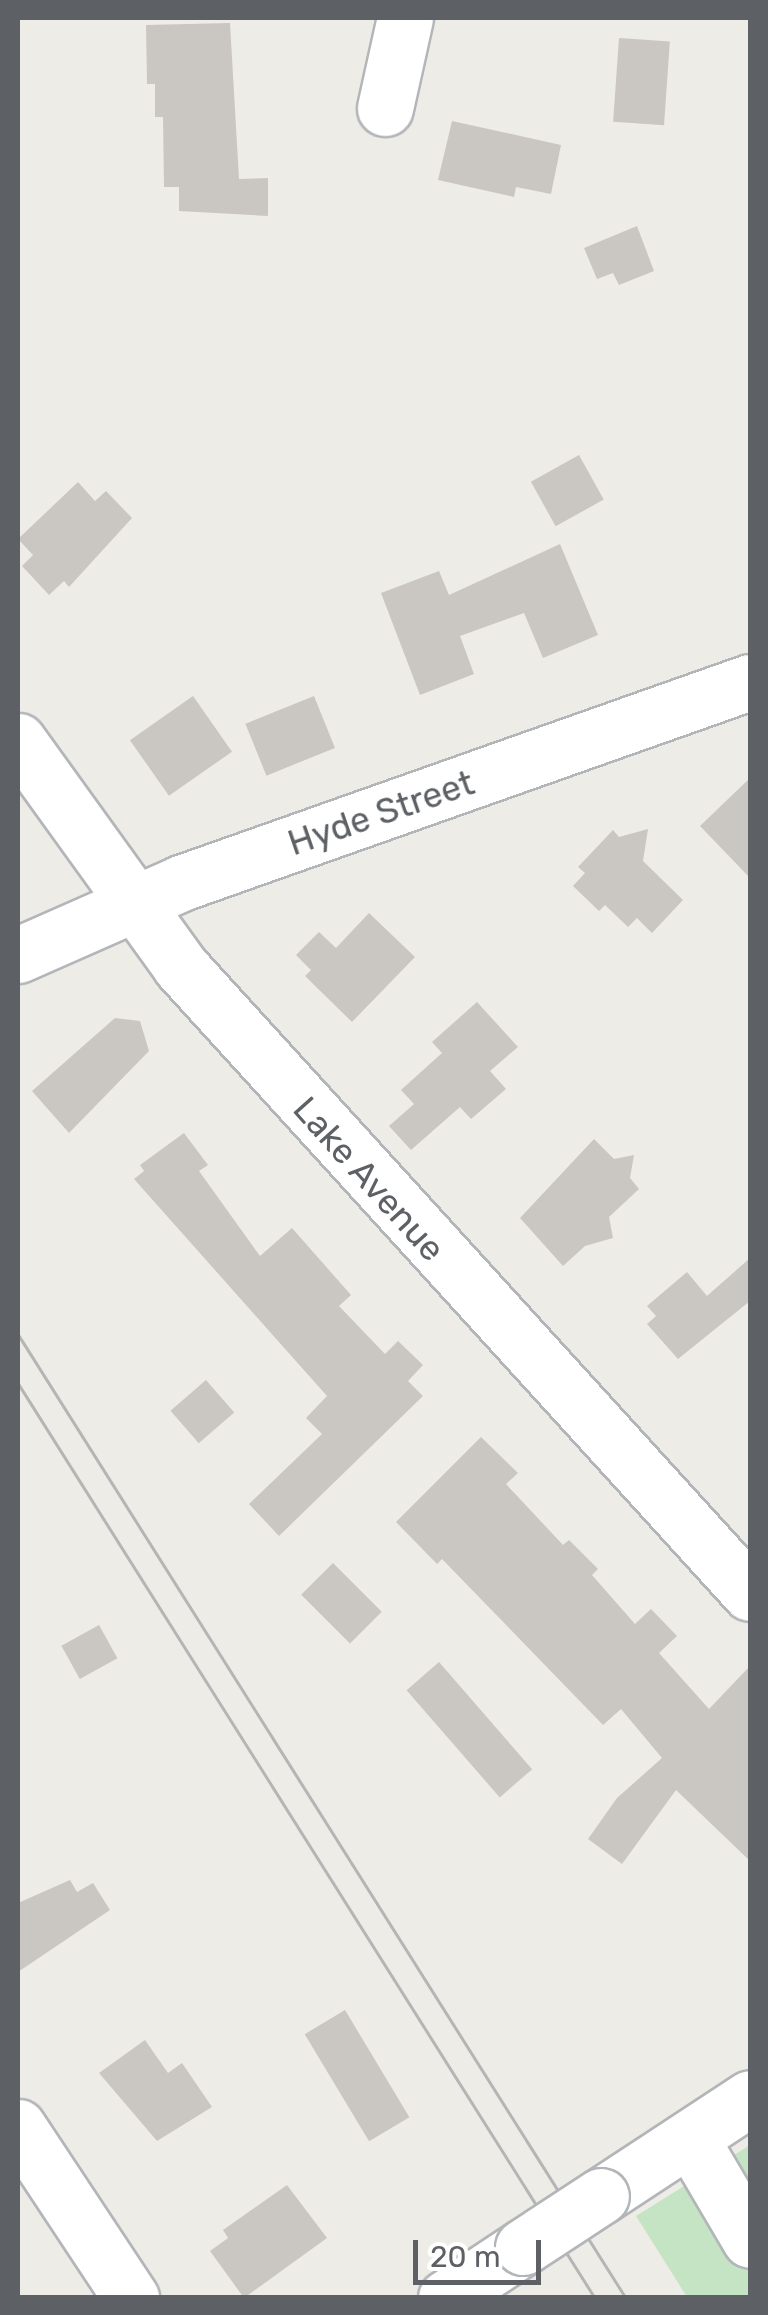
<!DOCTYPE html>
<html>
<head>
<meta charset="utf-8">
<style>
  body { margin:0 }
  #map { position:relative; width:768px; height:2315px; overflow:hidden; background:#eeece6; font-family:Rubik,sans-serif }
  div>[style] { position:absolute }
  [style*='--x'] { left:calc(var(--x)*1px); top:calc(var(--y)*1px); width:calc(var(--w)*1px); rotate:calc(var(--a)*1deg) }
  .green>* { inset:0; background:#c5e4c4 }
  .building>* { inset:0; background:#cac7c2; transform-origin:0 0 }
  .roads { filter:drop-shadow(2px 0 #b3b6b9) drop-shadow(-2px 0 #b3b6b9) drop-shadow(0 2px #b3b6b9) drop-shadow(0 -2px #b3b6b9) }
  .minor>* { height:55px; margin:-27.5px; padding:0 27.5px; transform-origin:27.5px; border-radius:27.5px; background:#fff }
  .tram>* { height:2.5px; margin:-1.25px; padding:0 1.25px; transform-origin:1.25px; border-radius:1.25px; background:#b4b5b5 }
  .bridges { filter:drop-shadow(2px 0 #b3b6b9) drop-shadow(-2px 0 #b3b6b9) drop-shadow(0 2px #b3b6b9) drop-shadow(0 -2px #b3b6b9) }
  .minor-bridge>* { height:55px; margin:-27.5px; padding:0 27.5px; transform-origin:27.5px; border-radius:27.5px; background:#fff }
  span { translate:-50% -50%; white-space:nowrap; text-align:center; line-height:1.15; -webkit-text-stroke:10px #fff; paint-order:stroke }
  .street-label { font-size:35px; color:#5d6165 }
  .frame { position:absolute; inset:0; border:20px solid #5d6165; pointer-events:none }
  .scale { position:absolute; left:413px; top:2240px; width:128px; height:45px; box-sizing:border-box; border:5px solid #5d6165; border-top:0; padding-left:12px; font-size:30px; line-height:35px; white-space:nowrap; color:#5d6165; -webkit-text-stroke:8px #fff; paint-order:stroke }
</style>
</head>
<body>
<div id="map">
  <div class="green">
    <i style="clip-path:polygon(750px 2145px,750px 2297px,687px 2297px,636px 2216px)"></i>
  </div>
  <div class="building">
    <i style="clip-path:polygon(230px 23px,239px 179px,268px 178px,268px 216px,179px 211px,179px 187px,164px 187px,163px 117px,155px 117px,155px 84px,147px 84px,146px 25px)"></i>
    <i style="left:619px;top:38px;width:51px;height:84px;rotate:4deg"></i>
    <i style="clip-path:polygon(452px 121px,561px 145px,551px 194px,516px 187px,514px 197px,438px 180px)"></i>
    <i style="clip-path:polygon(637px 226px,654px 271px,619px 285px,613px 273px,597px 279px,584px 248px)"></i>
    <i style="left:579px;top:455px;width:51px;height:55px;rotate:61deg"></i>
    <i style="clip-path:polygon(78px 482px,95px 501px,106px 491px,132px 518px,69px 587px,64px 581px,49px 595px,22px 566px,33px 555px,18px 539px)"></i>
    <i style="clip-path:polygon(560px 544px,598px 635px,543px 658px,524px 613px,460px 636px,474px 674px,420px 695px,381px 593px,439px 571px,449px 595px)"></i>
    <i style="left:193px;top:696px;width:68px;height:77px;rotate:55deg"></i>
    <i style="left:314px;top:696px;width:56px;height:74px;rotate:68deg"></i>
    <i style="clip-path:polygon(750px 778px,750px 878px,700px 826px)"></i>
    <i style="clip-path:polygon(648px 829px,643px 861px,683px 900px,652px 933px,637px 918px,628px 927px,605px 905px,599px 911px,573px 886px,585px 873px,578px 867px,613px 830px,619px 837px)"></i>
    <i style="clip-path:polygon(369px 913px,415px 957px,352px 1022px,305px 976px,311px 970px,296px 955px,319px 932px,336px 948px)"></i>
    <i style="clip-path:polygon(477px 1002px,518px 1047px,490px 1071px,506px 1089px,471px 1119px,460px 1107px,411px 1150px,389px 1126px,414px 1104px,401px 1090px,442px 1053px,432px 1042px)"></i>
    <i style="clip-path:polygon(115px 1018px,140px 1021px,149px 1051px,69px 1133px,32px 1091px)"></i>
    <i style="clip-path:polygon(184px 1133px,208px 1165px,199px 1171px,260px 1256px,292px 1228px,351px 1295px,339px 1306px,385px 1354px,398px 1341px,423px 1365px,408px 1381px,423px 1396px,279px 1536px,249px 1504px,322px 1434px,306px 1418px,327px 1396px,134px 1179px,144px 1171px,140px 1165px)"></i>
    <i style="clip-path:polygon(594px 1139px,614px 1159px,634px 1155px,630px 1178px,639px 1189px,609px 1217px,613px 1238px,585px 1246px,563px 1266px,520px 1218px)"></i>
    <i style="clip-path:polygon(750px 1258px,750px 1301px,678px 1359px,647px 1324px,656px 1316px,647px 1306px,687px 1272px,707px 1296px)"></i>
    <i style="left:206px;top:1380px;width:43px;height:47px;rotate:49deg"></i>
    <i style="clip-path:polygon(481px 1437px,518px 1473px,506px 1484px,563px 1545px,569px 1540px,598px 1569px,592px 1575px,635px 1624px,651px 1609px,677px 1636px,659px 1653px,709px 1709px,750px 1666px,750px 1861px,676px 1790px,622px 1864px,588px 1839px,617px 1798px,662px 1758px,621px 1709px,603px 1725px,442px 1559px,437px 1564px,396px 1522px)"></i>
    <i style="left:333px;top:1563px;width:69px;height:45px;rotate:45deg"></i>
    <i style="left:99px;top:1625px;width:38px;height:43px;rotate:61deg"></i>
    <i style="left:439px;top:1662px;width:142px;height:43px;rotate:49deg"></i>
    <i style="clip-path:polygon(70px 1880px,77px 1892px,93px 1883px,110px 1910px,18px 1972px,18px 1903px)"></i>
    <i style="left:345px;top:2010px;width:125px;height:47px;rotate:59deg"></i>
    <i style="clip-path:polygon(145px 2040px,168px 2073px,182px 2063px,212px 2107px,157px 2141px,99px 2073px)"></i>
    <i style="clip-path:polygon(287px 2185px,327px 2238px,244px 2298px,210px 2251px,228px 2238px,223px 2230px)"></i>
  </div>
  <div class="roads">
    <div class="minor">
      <i style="--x:385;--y:108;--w:92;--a:-77.5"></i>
      <i style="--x:18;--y:741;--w:277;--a:54.2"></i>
      <i style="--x:180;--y:966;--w:847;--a:47.73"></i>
      <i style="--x:18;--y:955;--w:178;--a:-23.8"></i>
      <i style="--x:181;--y:883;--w:603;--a:-19.46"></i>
      <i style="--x:18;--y:2127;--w:205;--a:56.5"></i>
      <i style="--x:690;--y:2138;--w:118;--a:59.5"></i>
      <i style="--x:601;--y:2196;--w:178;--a:-33.3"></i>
      <i style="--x:446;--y:2298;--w:92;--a:-33.5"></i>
    </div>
  </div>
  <div class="tram">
    <i style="--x:18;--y:1334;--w:1140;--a:57.76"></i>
    <i style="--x:18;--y:1383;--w:1082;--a:57.76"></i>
  </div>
  <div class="bridges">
    <div class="minor-bridge">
      <i style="--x:523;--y:2247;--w:93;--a:-33.2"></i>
    </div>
  </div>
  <div class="street-label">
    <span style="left:381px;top:813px;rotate:-19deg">Hyde Street</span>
    <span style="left:369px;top:1179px;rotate:48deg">Lake Avenue</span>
  </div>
  <div class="frame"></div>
  <div class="scale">20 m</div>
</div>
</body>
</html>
